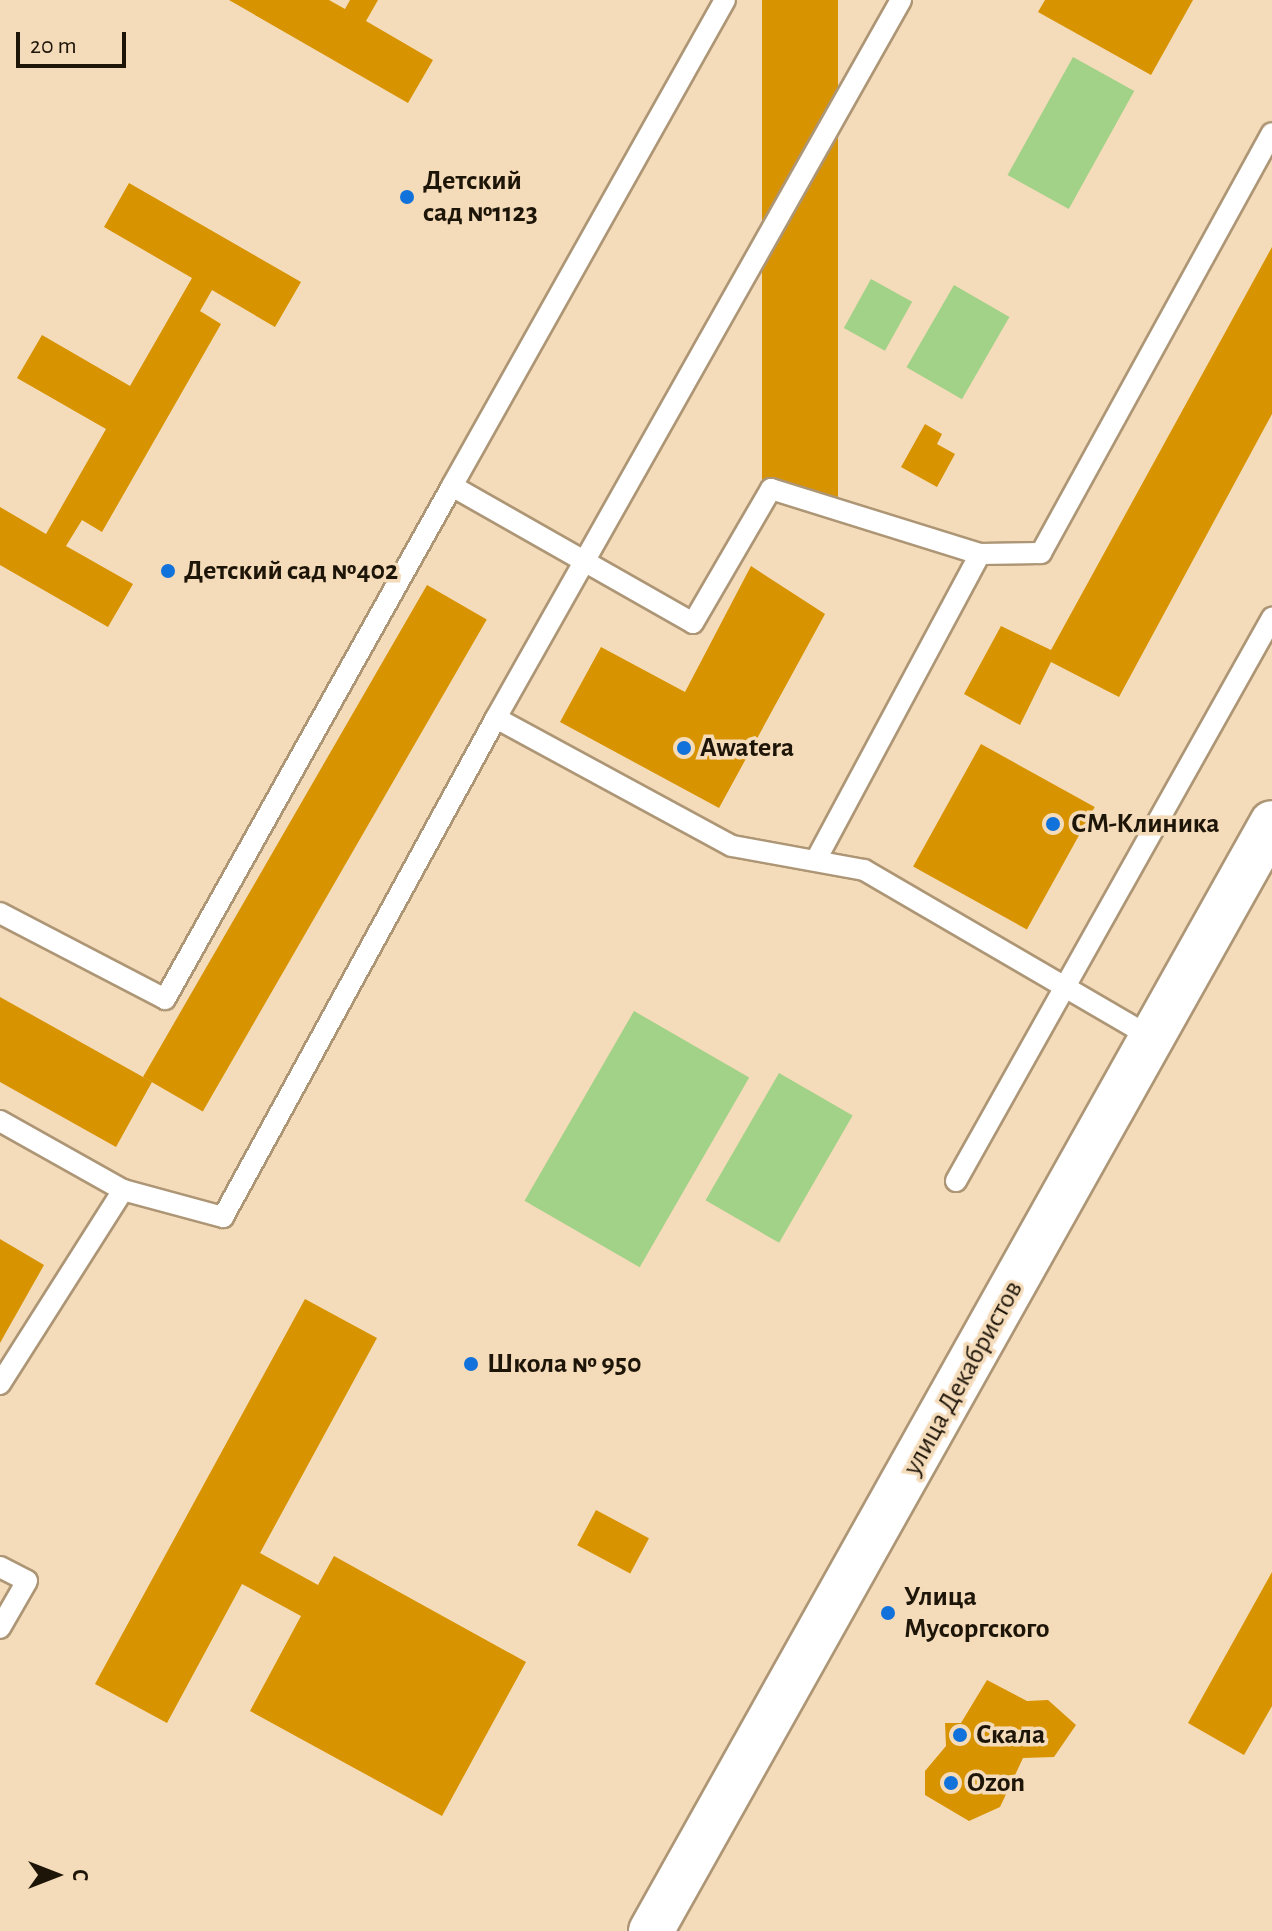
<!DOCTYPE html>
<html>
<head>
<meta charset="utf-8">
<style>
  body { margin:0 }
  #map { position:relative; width:1272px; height:1931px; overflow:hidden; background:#f4dbb9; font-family:"Alegreya Sans",sans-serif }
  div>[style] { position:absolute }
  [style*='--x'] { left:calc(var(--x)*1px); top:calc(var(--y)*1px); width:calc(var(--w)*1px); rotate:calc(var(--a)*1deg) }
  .green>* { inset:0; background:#a1d288; transform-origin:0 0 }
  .building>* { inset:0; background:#d89300; transform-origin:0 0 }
  .roads { filter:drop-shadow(2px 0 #ad9676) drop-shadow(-2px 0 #ad9676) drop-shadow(0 2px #ad9676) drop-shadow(0 -2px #ad9676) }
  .lane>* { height:20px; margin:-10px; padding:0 10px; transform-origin:10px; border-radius:10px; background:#fff }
  .secondary>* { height:44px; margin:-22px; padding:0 22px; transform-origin:22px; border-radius:22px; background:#fff }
  .dots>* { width:22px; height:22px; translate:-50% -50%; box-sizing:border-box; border:4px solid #f4dbb9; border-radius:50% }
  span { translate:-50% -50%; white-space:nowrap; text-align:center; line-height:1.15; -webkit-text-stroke:7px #f4dbb9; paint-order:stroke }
  .poi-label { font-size:28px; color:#1e1509; font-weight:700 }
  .left { translate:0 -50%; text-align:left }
  .street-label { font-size:28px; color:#1e1509 }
  .north { position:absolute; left:16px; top:1835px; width:80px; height:80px; -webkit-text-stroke:6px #f4dbb9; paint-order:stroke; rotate:90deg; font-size:22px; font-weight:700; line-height:32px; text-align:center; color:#1e1509 }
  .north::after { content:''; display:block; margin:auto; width:28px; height:36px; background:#1e1509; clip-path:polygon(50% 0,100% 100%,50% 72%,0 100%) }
  .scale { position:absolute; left:16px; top:32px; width:110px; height:36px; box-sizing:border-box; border:4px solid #1e1509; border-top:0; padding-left:10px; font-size:24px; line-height:28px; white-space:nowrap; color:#1e1509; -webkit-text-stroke:6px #f4dbb9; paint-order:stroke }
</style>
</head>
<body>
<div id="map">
  <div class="green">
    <i style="left:1073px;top:57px;width:70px;height:135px;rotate:29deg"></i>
    <i style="left:871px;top:279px;width:47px;height:56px;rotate:29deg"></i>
    <i style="left:954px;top:285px;width:64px;height:95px;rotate:30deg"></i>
    <i style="left:634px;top:1011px;width:133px;height:219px;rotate:30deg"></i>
    <i style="left:779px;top:1073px;width:85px;height:147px;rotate:30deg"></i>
  </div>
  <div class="building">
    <i style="clip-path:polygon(229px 0,329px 0,345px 9px,350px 0,378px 0,366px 21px,433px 60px,408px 103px)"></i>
    <i style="left:762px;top:0;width:76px;height:498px"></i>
    <i style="clip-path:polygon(1045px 0,1193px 0,1151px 75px,1038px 12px)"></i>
    <i style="clip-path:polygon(129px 183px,301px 282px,275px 327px,212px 290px,200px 311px,221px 324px,102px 532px,82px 520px,66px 546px,133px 584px,108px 627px,0 565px,0 507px,46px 534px,106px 429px,17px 378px,42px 335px,130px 386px,192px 278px,104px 227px)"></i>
    <i style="clip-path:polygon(1272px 247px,1272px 414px,1119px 697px,1051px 662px,1020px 725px,964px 694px,1001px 626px,1051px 650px)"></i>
    <i style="clip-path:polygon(925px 424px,942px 434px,937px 444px,955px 454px,937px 487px,901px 467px)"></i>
    <i style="clip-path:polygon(751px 566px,825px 614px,719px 808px,560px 722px,601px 647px,685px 692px)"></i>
    <i style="left:427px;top:585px;width:69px;height:568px;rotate:30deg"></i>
    <i style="left:981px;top:744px;width:130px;height:140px;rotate:29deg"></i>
    <i style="clip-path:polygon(0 997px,152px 1082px,116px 1147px,0 1082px)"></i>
    <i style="clip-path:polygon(0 1239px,44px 1265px,0 1343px)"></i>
    <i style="clip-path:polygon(305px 1299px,377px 1338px,260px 1553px,318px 1585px,334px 1556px,526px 1662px,442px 1816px,250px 1711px,301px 1616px,242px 1584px,167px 1723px,95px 1684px)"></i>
    <i style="left:596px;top:1510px;width:60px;height:40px;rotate:28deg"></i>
    <i style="clip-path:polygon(1272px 1572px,1272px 1706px,1244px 1755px,1188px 1723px)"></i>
    <i style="clip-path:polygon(987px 1680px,1027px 1701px,1048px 1700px,1076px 1725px,1054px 1757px,1023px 1758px,1000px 1807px,969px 1821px,925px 1795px,925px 1771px,946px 1746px,945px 1723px,961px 1723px)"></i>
  </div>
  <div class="roads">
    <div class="lane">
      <i style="--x:901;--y:0;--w:824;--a:119.43"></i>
      <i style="--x:496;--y:718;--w:268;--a:28.5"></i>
      <i style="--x:732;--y:846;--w:134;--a:10.3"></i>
      <i style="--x:864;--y:870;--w:332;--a:30.2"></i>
      <i style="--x:452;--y:486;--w:557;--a:-60.68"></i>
      <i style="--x:817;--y:858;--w:345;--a:-61.8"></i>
      <i style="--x:0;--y:913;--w:186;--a:27.5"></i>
      <i style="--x:165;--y:999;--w:588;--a:-60.77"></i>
      <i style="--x:452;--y:486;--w:277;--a:29.6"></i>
      <i style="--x:693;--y:623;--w:155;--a:-59.8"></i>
      <i style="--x:771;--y:489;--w:219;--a:17.3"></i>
      <i style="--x:980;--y:554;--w:61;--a:-0.9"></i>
      <i style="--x:1041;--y:553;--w:479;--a:-61.2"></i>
      <i style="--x:0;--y:1121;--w:141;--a:29.3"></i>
      <i style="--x:123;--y:1190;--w:104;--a:15.1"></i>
      <i style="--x:223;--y:1217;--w:569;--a:-61.32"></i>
      <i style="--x:956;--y:1181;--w:646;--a:-60.7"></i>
      <i style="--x:0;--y:1384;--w:230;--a:-57.6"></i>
      <i style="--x:0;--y:1567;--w:30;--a:27"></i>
      <i style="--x:27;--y:1581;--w:54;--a:119.9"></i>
    </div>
    <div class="secondary">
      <i style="--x:651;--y:1931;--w:1270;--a:-60.73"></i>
    </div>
  </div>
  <div class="dots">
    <i style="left:407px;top:197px;background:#1172db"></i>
    <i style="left:168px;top:571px;background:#1172db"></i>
    <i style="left:684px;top:748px;background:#1172db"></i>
    <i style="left:1053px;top:824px;background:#1172db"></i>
    <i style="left:471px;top:1364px;background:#1172db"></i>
    <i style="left:888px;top:1613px;background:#1172db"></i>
    <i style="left:960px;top:1735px;background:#1172db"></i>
    <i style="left:951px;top:1783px;background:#1172db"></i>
  </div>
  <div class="poi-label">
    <span class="left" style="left:423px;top:197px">Детский<br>сад №1123</span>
    <span class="left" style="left:184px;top:571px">Детский сад №402</span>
    <span class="left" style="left:700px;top:748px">Awatera</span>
    <span class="left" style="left:1071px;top:824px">СМ-Клиника</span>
    <span class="left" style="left:487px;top:1364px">Школа № 950</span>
    <span class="left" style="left:904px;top:1613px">Улица<br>Мусоргского</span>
    <span class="left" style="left:976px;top:1735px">Скала</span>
    <span class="left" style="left:967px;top:1783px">Ozon</span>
  </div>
  <div class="street-label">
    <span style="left:963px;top:1378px;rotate:-61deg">улица Декабристов</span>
  </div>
  <div class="north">С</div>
  <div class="scale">20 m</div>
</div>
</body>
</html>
